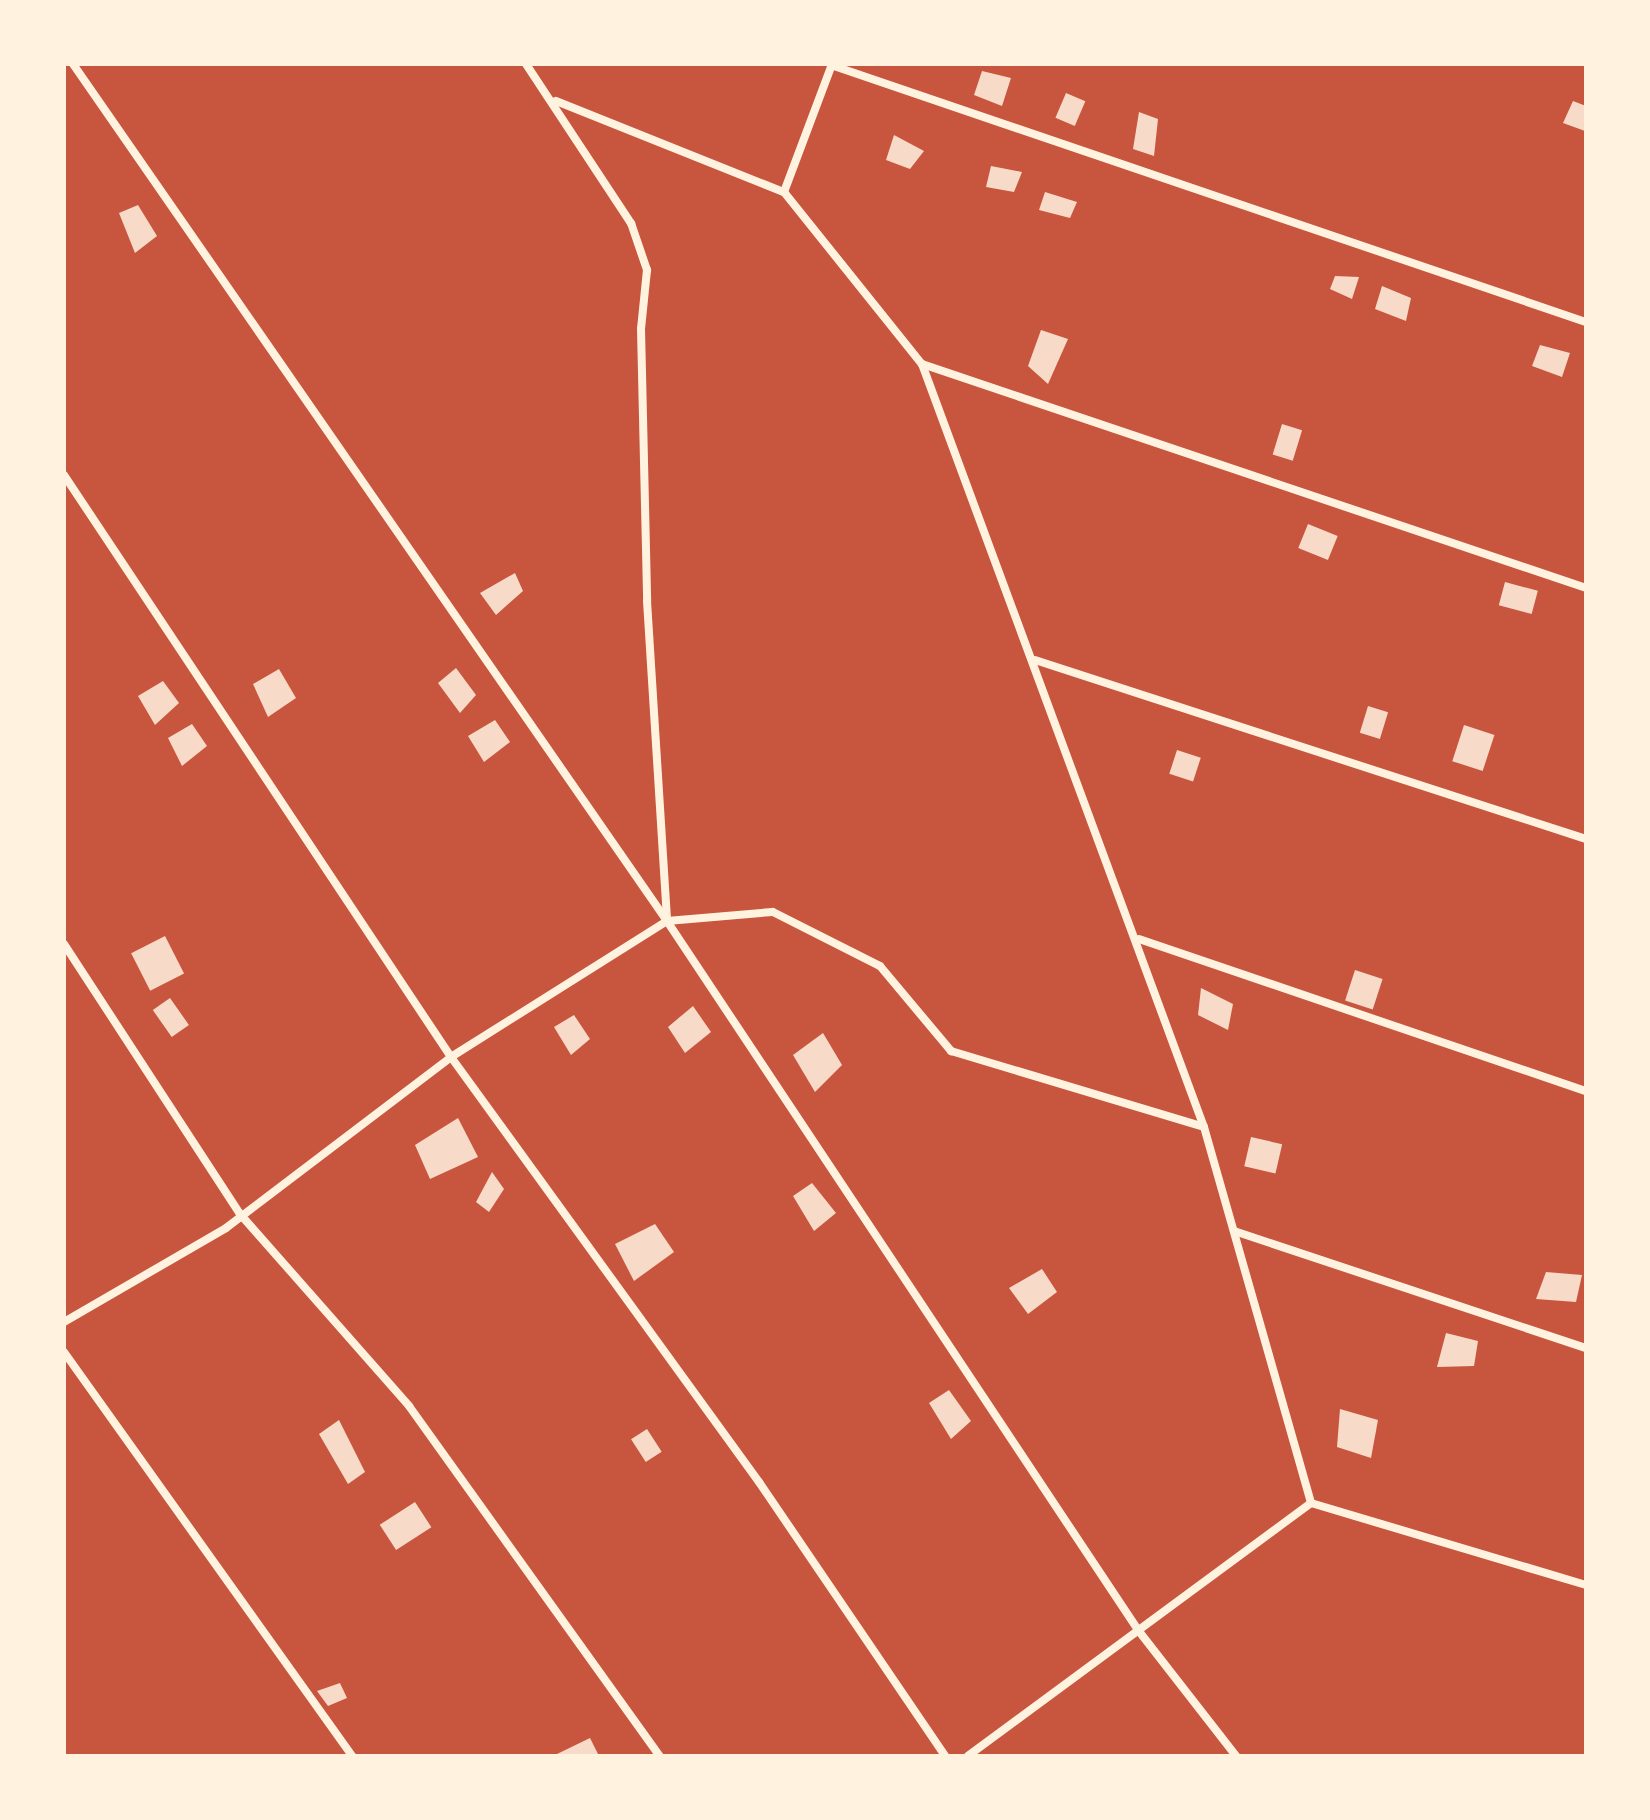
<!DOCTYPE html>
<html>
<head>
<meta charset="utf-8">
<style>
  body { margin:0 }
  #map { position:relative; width:1650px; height:1820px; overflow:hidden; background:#c8553d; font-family:Montserrat,sans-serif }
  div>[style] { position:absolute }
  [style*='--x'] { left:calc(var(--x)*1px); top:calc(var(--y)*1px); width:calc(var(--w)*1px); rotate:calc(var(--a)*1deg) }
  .building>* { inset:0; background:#f7dbc8; transform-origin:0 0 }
  .minor>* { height:8px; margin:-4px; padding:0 4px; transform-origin:4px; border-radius:4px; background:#fff3e0 }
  span { translate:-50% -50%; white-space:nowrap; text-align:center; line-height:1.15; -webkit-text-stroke:8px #fff3e0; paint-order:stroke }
  .frame { position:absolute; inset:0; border:66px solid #fff3e0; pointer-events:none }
</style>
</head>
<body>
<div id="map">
  <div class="building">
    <i style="clip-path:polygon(982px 71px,1011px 78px,1002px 106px,974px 95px)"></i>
    <i style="left:1066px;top:93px;width:21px;height:27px;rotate:23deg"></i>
    <i style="clip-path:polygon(1573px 101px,1586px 106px,1585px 131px,1563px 123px)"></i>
    <i style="clip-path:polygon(1139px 112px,1158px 119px,1154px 156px,1133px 149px)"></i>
    <i style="clip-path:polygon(894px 135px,924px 151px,910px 169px,886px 160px)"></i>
    <i style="clip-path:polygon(991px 166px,1022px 172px,1014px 192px,986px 187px)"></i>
    <i style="clip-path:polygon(1045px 192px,1077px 202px,1070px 218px,1039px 210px)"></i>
    <i style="clip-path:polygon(138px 205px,157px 236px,135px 253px,119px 213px)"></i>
    <i style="clip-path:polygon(1335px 276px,1359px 277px,1352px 299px,1330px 289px)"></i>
    <i style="clip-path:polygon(1382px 286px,1411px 298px,1406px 321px,1375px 309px)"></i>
    <i style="clip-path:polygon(1041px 330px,1068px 339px,1048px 384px,1028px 366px)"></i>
    <i style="clip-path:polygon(1540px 345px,1570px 353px,1562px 377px,1532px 366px)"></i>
    <i style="left:1282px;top:424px;width:21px;height:32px;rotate:17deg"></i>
    <i style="left:1308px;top:524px;width:32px;height:26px;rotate:22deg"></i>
    <i style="clip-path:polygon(515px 573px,523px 591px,496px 615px,480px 593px)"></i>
    <i style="left:1505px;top:582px;width:34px;height:24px;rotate:15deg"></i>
    <i style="clip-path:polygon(456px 668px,476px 695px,460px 713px,438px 683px)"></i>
    <i style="clip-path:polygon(279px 669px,296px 698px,268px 717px,253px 684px)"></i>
    <i style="clip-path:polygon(163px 681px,179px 703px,155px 725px,138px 696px)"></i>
    <i style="left:1368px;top:706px;width:21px;height:28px;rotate:17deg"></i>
    <i style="clip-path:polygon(495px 720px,510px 742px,484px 762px,468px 736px)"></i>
    <i style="clip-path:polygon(192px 724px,207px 746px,182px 766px,168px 738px)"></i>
    <i style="left:1464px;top:725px;width:32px;height:38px;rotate:18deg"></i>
    <i style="left:1177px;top:750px;width:25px;height:25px;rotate:18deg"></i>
    <i style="left:165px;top:936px;width:42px;height:38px;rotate:63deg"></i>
    <i style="left:1355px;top:970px;width:29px;height:32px;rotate:18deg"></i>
    <i style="clip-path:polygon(1201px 988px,1233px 1004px,1228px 1030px,1198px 1015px)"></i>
    <i style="left:170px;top:998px;width:33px;height:21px;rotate:55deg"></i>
    <i style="clip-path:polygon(693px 1006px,711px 1032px,685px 1053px,668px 1027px)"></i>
    <i style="clip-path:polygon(574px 1015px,590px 1039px,571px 1055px,554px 1027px)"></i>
    <i style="clip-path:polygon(823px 1033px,842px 1065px,815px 1092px,793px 1055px)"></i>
    <i style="clip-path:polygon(458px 1118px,478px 1157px,430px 1179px,415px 1145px)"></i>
    <i style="left:1251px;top:1137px;width:32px;height:30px;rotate:13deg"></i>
    <i style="clip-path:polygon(492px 1172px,504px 1189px,489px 1212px,476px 1202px)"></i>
    <i style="clip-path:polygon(812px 1183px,836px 1213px,814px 1231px,793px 1196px)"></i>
    <i style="clip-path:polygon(655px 1224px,674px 1252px,634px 1281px,615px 1244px)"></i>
    <i style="clip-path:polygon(1042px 1269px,1057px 1292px,1028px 1314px,1009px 1288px)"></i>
    <i style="clip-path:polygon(1546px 1272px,1582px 1275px,1576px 1302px,1536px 1299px)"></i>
    <i style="clip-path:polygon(1446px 1333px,1478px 1341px,1474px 1366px,1437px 1367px)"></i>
    <i style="clip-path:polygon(949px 1390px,971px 1421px,951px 1439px,929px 1403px)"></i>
    <i style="clip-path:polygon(1340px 1409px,1378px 1420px,1371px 1458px,1337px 1447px)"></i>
    <i style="clip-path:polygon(339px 1420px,365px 1472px,348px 1484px,319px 1434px)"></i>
    <i style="left:647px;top:1429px;width:27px;height:19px;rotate:57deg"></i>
    <i style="left:415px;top:1502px;width:30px;height:42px;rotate:57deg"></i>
    <i style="clip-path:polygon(340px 1683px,347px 1698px,328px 1706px,317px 1691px)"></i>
    <i style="clip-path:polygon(590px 1738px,599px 1756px,557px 1754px)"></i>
  </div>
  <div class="minor">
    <i style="--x:73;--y:64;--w:1043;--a:55.27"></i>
    <i style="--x:667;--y:921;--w:851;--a:56.4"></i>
    <i style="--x:1138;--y:1630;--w:160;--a:52.1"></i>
    <i style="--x:526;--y:64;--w:191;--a:56.6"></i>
    <i style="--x:631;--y:223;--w:50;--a:71.2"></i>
    <i style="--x:647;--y:270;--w:59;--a:95.8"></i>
    <i style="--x:641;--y:329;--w:272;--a:88.7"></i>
    <i style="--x:647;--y:601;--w:321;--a:86.4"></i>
    <i style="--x:667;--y:921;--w:106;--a:-4.9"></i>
    <i style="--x:773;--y:912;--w:120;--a:26.8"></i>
    <i style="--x:880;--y:966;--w:111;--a:50.1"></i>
    <i style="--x:951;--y:1051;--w:264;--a:16.7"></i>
    <i style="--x:1204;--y:1127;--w:391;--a:74.1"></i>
    <i style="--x:1311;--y:1503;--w:426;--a:143.6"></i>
    <i style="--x:831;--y:65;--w:798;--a:18.8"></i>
    <i style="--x:556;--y:101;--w:245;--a:21.8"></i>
    <i style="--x:784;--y:192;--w:221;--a:51.3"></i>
    <i style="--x:922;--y:364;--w:701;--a:18.64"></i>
    <i style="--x:784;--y:192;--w:137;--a:-69.4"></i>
    <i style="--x:922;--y:364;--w:813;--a:69.72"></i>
    <i style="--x:64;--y:475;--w:699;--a:56.38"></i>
    <i style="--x:451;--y:1057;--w:525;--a:54.07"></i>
    <i style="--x:759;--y:1482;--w:331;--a:55.8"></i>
    <i style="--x:1035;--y:660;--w:579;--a:18"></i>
    <i style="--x:1139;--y:939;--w:472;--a:18.8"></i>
    <i style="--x:64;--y:944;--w:322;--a:56.9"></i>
    <i style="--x:240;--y:1214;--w:256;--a:48.6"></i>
    <i style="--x:409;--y:1406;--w:431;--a:54.4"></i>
    <i style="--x:1234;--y:1231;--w:371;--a:18.4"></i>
    <i style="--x:64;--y:1322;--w:187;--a:-30.1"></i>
    <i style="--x:226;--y:1228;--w:283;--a:-37.2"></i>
    <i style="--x:451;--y:1057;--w:255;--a:-32.2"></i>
    <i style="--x:64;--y:1352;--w:496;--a:54.5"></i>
    <i style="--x:1311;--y:1503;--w:287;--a:16.6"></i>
  </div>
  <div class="frame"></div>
</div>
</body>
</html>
